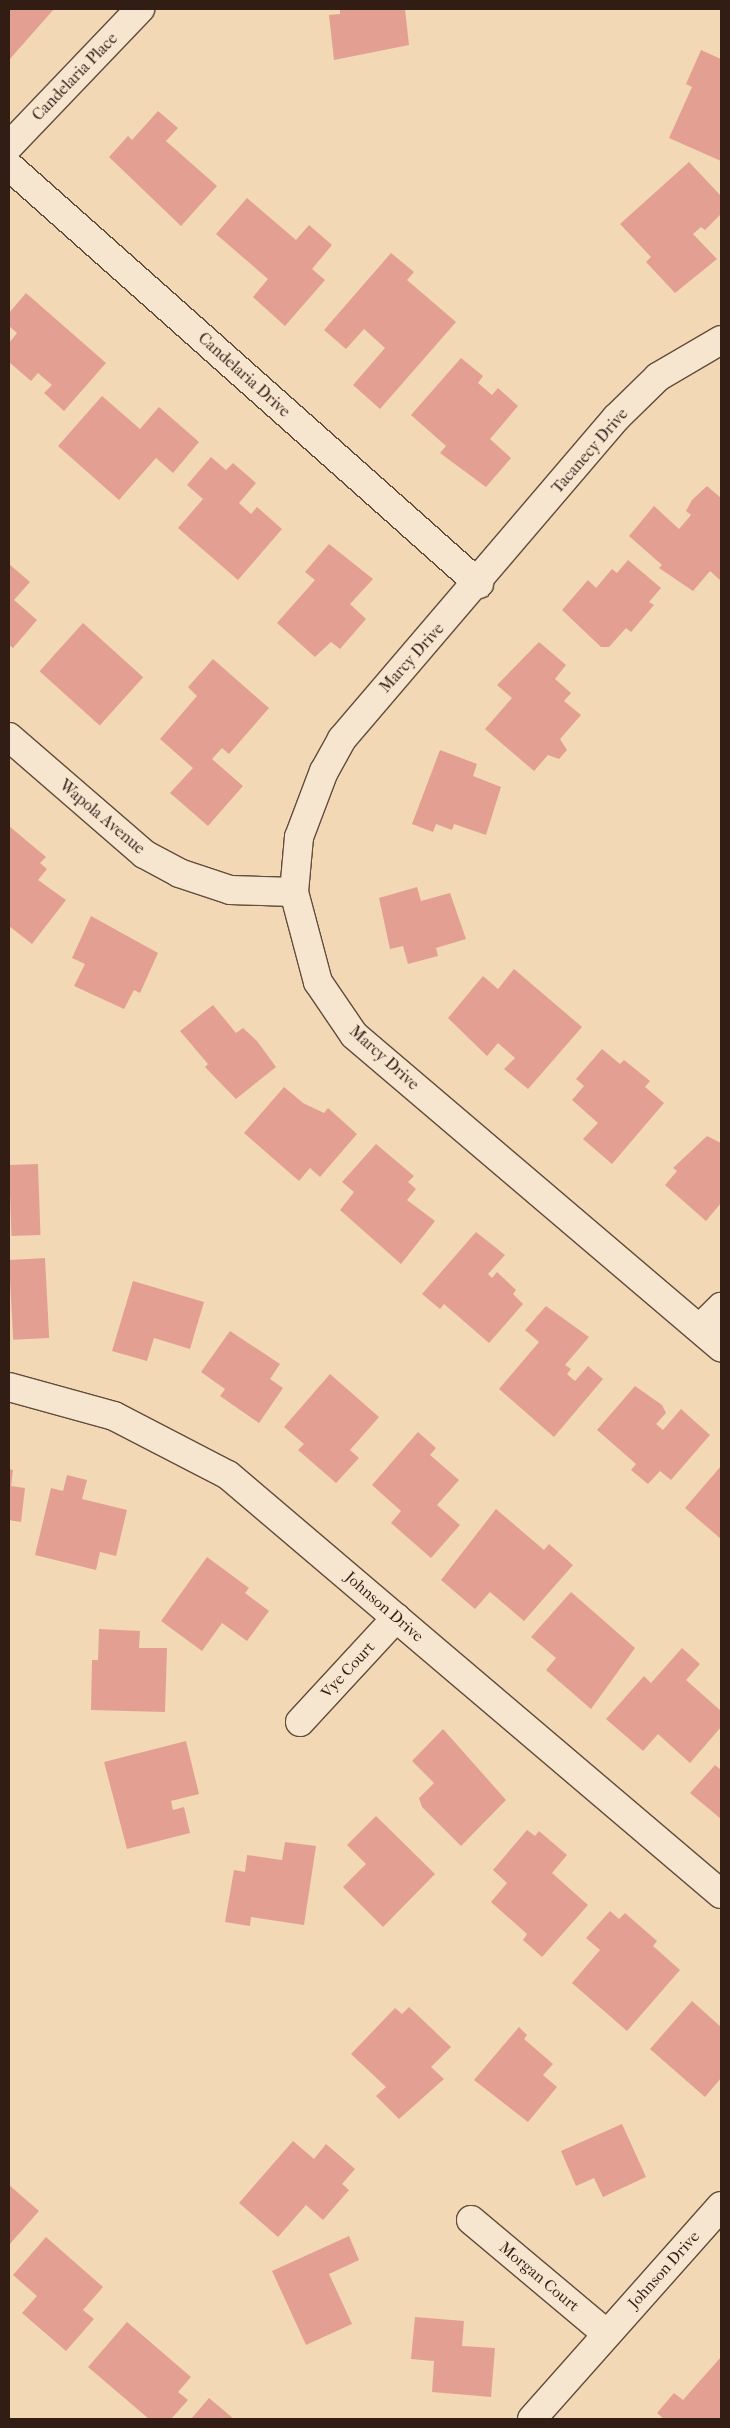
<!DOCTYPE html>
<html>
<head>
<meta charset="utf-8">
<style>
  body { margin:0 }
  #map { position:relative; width:730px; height:2428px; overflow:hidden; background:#f2d8b5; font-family:"IM FELL French Canon",serif }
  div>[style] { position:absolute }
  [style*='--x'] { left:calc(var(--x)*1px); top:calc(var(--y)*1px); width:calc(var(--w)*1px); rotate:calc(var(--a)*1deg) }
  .building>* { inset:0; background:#e3a092; transform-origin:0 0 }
  .roads { filter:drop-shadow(1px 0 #624c3c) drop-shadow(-1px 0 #624c3c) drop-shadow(0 1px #624c3c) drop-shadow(0 -1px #624c3c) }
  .minor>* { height:28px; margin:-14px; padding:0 14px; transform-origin:14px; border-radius:14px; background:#f7e6cf }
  span { translate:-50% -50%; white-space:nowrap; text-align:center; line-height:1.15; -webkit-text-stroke:4.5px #f7e6cf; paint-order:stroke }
  .street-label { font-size:16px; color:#321d14 }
  .frame { position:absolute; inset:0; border:10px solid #321d14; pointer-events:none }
</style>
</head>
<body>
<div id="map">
  <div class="building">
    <i style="clip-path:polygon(9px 9px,54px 9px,9px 60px)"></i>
    <i style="clip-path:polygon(340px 9px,405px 9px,409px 45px,334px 60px,329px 15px,340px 14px)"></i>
    <i style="clip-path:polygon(701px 50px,721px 59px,721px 161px,669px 138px,692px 87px,686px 84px)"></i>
    <i style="clip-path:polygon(158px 111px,178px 128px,166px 141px,217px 186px,181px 226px,109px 157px,128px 136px,132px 140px)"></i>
    <i style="clip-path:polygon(689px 162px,721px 196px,721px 214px,705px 230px,701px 227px,693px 234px,717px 259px,675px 293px,646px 262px,651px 257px,620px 224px)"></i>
    <i style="clip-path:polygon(247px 198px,296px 240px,309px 225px,332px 245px,312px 269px,325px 280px,285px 326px,253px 297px,268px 279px,216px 234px)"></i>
    <i style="clip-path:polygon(391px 253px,414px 272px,407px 280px,456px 322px,380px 409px,353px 385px,385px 348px,364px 329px,346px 349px,324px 330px)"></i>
    <i style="clip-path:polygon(26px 293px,106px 363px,64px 411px,44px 393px,52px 385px,38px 373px,31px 381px,9px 362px,9px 343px,17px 333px,9px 326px,9px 313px)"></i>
    <i style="clip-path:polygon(461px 358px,483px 376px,478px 383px,492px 395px,498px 388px,518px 406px,490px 439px,511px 458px,486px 487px,440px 453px,446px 446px,411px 415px)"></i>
    <i style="clip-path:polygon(102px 396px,140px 429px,159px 407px,199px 442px,173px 473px,156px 458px,119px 500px,58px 446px)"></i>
    <i style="clip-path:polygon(211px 457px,226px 470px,233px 463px,256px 483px,239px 503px,251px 514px,257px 507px,282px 529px,238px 580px,178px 528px,203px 499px,187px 485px)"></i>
    <i style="clip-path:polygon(707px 486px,721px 498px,721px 581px,710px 571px,693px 591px,659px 568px,662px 565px,629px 536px,654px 506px,679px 529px,691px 515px,686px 511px,692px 500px)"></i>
    <i style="clip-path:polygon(329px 544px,373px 579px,350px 604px,366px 619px,340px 649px,331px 642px,315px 657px,277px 623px,315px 580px,305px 572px)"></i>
    <i style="clip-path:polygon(628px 560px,661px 588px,649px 602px,654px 605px,631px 632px,626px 628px,609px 647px,601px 647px,562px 610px,588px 580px,596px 588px,612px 569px,617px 573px)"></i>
    <i style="clip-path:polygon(9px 564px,30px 582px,14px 600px,37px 620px,13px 648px,9px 645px)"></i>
    <i style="left:83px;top:623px;width:81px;height:65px;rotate:42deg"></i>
    <i style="clip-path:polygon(539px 642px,566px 665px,555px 679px,571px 693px,564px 701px,581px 715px,560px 739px,567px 750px,559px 759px,548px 755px,534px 771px,485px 729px,512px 698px,497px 685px)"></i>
    <i style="clip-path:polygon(213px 659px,269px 708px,229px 754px,222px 748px,212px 759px,243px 786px,208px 826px,170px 793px,193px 768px,160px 739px,197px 696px,188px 687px)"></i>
    <i style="clip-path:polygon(440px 750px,477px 764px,473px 776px,501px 787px,486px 835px,454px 824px,452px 830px,436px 824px,433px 832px,412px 824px)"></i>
    <i style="clip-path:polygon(9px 826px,46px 857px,40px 863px,47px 869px,38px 880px,66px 900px,32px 944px,9px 926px)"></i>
    <i style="clip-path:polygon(417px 887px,421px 901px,450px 893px,466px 939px,436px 948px,438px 956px,408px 964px,403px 946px,390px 949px,379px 898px)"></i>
    <i style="clip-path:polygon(91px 916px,158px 953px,140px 993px,134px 990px,124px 1009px,74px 986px,85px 964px,72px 958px)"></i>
    <i style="clip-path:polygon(514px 969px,582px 1027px,528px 1089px,504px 1069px,515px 1058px,498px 1043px,487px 1056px,448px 1018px,483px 976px,498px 989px)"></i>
    <i style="clip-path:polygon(213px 1005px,236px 1033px,243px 1028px,257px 1041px,276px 1067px,236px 1099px,205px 1067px,208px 1064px,180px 1031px)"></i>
    <i style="clip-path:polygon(602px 1049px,620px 1064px,624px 1060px,650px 1081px,645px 1087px,664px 1103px,612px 1164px,583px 1139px,598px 1123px,572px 1100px,584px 1086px,576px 1079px)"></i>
    <i style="clip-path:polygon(284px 1087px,303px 1103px,324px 1113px,328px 1108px,357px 1134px,320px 1177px,310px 1168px,299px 1181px,244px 1133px)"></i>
    <i style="clip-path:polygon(707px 1136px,721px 1143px,721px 1203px,706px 1221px,665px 1185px,677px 1171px,673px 1168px)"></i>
    <i style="clip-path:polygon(376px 1144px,414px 1176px,408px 1182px,416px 1189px,407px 1200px,435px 1221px,401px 1264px,340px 1210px,354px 1192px,342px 1182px)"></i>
    <i style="left:38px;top:1164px;width:71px;height:29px;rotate:88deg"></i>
    <i style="clip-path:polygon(476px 1232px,505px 1255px,488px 1274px,492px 1278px,497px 1272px,516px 1290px,513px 1294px,523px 1304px,489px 1343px,444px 1304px,440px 1309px,422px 1294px)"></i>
    <i style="left:45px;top:1258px;width:80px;height:36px;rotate:87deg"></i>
    <i style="clip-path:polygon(133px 1281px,204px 1302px,190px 1349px,154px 1338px,147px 1361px,112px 1351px)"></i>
    <i style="clip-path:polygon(546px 1306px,589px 1337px,565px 1365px,571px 1369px,567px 1374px,575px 1381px,588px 1366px,603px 1379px,554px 1437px,499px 1389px,539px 1342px,525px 1330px)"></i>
    <i style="clip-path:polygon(230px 1331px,280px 1364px,270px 1379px,283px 1388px,259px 1423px,220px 1396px,225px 1389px,201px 1372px)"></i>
    <i style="clip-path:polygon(330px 1374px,379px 1417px,350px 1450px,359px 1458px,336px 1483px,298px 1450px,304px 1444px,284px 1427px)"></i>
    <i style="clip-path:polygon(635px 1386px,662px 1405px,666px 1413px,656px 1424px,663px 1430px,681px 1409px,710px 1435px,671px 1480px,660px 1471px,648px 1484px,631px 1470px,636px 1464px,597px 1430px)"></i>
    <i style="clip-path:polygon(418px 1432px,436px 1448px,430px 1455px,459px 1480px,437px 1505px,460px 1525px,431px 1558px,391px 1523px,401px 1511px,372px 1485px)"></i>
    <i style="clip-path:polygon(721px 1466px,721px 1539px,685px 1508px)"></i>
    <i style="clip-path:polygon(9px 1469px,13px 1470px,11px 1486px,25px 1488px,21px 1522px,9px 1520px)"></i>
    <i style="clip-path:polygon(67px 1475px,87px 1480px,82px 1499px,127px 1510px,116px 1556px,100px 1552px,96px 1570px,35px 1555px,51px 1488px,63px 1491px)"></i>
    <i style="clip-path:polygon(496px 1509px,544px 1550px,549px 1544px,573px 1565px,524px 1621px,490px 1592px,475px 1609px,441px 1580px)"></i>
    <i style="clip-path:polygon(207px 1557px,249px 1588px,245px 1593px,269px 1611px,247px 1641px,222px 1623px,202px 1651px,161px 1621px)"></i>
    <i style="clip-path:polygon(571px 1592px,635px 1648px,591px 1709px,546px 1670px,556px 1658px,531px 1637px)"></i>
    <i style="clip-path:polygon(99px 1629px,140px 1631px,139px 1648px,167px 1648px,165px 1712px,91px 1710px,92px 1660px,98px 1660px)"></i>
    <i style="clip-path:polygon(682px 1648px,700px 1664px,686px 1680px,721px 1711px,721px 1727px,690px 1763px,658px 1734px,643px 1751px,606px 1719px,644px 1676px,651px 1683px)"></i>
    <i style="clip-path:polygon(443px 1729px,506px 1800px,461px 1846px,422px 1807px,419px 1798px,434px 1783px,412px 1761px)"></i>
    <i style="clip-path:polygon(186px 1741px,199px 1794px,171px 1801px,173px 1810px,184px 1807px,190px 1833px,127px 1849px,104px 1762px)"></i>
    <i style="clip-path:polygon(715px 1765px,721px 1770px,721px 1819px,690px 1793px)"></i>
    <i style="clip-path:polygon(376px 1816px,435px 1874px,383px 1927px,343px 1887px,366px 1864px,347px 1845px)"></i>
    <i style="clip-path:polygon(527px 1830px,535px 1836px,539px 1831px,567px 1855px,552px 1873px,588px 1905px,542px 1957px,523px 1940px,527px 1934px,491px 1902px,507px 1883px,493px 1870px)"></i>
    <i style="clip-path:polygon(285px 1842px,316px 1846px,304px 1925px,251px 1917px,250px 1926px,225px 1922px,234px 1870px,245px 1872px,247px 1855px,282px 1860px)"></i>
    <i style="clip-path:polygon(610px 1911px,619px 1919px,625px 1913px,657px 1941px,653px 1946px,680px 1970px,627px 2031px,572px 1983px,600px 1950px,586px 1938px)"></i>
    <i style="clip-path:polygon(692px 2001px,721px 2027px,721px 2078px,705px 2097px,650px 2049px)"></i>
    <i style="clip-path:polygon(409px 2007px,451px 2047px,431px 2067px,444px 2079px,399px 2119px,376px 2096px,386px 2087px,351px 2054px,395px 2008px,402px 2014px)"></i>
    <i style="clip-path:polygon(519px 2027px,527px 2035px,524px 2039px,553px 2064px,543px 2075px,557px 2087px,528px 2122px,474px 2080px)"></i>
    <i style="clip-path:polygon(622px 2124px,646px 2177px,603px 2197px,594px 2178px,576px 2186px,561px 2151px)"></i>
    <i style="clip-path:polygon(293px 2141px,314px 2159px,326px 2144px,355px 2169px,342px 2184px,349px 2190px,323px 2220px,306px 2205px,278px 2237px,239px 2203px)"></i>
    <i style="clip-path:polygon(9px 2185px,39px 2211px,9px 2245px)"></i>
    <i style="clip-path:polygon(349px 2236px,359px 2260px,329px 2274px,352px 2324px,306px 2345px,272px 2271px)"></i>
    <i style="clip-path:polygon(46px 2237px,103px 2287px,83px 2310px,94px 2319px,66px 2351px,22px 2313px,37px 2296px,13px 2275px)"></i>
    <i style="clip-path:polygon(415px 2317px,464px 2321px,462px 2346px,495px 2348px,491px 2397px,432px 2392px,434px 2361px,411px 2359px)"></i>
    <i style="clip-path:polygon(127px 2322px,191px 2377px,178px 2392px,188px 2400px,171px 2419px,149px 2419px,88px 2367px)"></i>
    <i style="clip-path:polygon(721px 2357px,721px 2419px,664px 2419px,657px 2413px,674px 2393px,683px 2400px)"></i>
    <i style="clip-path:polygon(209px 2398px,234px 2419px,191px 2419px)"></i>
  </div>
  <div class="roads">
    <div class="minor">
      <i style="--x:9;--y:146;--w:190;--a:-46.3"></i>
      <i style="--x:9;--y:166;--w:629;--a:41.65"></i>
      <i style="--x:721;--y:340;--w:73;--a:149.6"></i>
      <i style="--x:658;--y:377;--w:59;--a:135.7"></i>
      <i style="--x:616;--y:418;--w:422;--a:130.5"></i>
      <i style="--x:342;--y:739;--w:37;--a:119"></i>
      <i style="--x:324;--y:771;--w:71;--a:110.7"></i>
      <i style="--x:299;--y:837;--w:55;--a:95.2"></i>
      <i style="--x:294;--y:892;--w:93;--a:75.1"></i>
      <i style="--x:318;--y:982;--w:64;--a:55.8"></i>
      <i style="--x:354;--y:1035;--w:482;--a:40.4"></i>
      <i style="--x:9;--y:737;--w:179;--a:40.9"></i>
      <i style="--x:144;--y:854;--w:40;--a:28"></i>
      <i style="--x:179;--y:873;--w:54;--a:18.4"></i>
      <i style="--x:230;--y:890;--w:64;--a:1.8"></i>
      <i style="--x:700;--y:1328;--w:30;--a:-45"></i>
      <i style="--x:9;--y:1387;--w:109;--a:15.4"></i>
      <i style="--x:114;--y:1416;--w:128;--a:27.4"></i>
      <i style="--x:228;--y:1475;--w:647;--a:40.36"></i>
      <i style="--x:300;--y:1722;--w:142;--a:-47.3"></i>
      <i style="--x:471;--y:2220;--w:177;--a:40"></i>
      <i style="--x:532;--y:2419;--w:285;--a:-48.4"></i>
    </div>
  </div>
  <div class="street-label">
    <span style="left:75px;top:77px;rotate:-46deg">Candelaria Place</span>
    <span style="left:244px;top:375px;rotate:42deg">Candelaria Drive</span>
    <span style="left:590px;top:451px;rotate:-49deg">Tacanecy Drive</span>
    <span style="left:412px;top:658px;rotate:-48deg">Marcy Drive</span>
    <span style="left:102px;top:817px;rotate:40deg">Wapola Avenue</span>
    <span style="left:384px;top:1058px;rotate:42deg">Marcy Drive</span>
    <span style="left:384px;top:1607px;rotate:41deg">Johnson Drive</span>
    <span style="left:348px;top:1670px;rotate:-47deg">Vye Court</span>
    <span style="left:664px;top:2270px;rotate:-48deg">Johnson Drive</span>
    <span style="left:539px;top:2277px;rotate:40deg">Morgan Court</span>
  </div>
  <div class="frame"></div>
</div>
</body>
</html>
